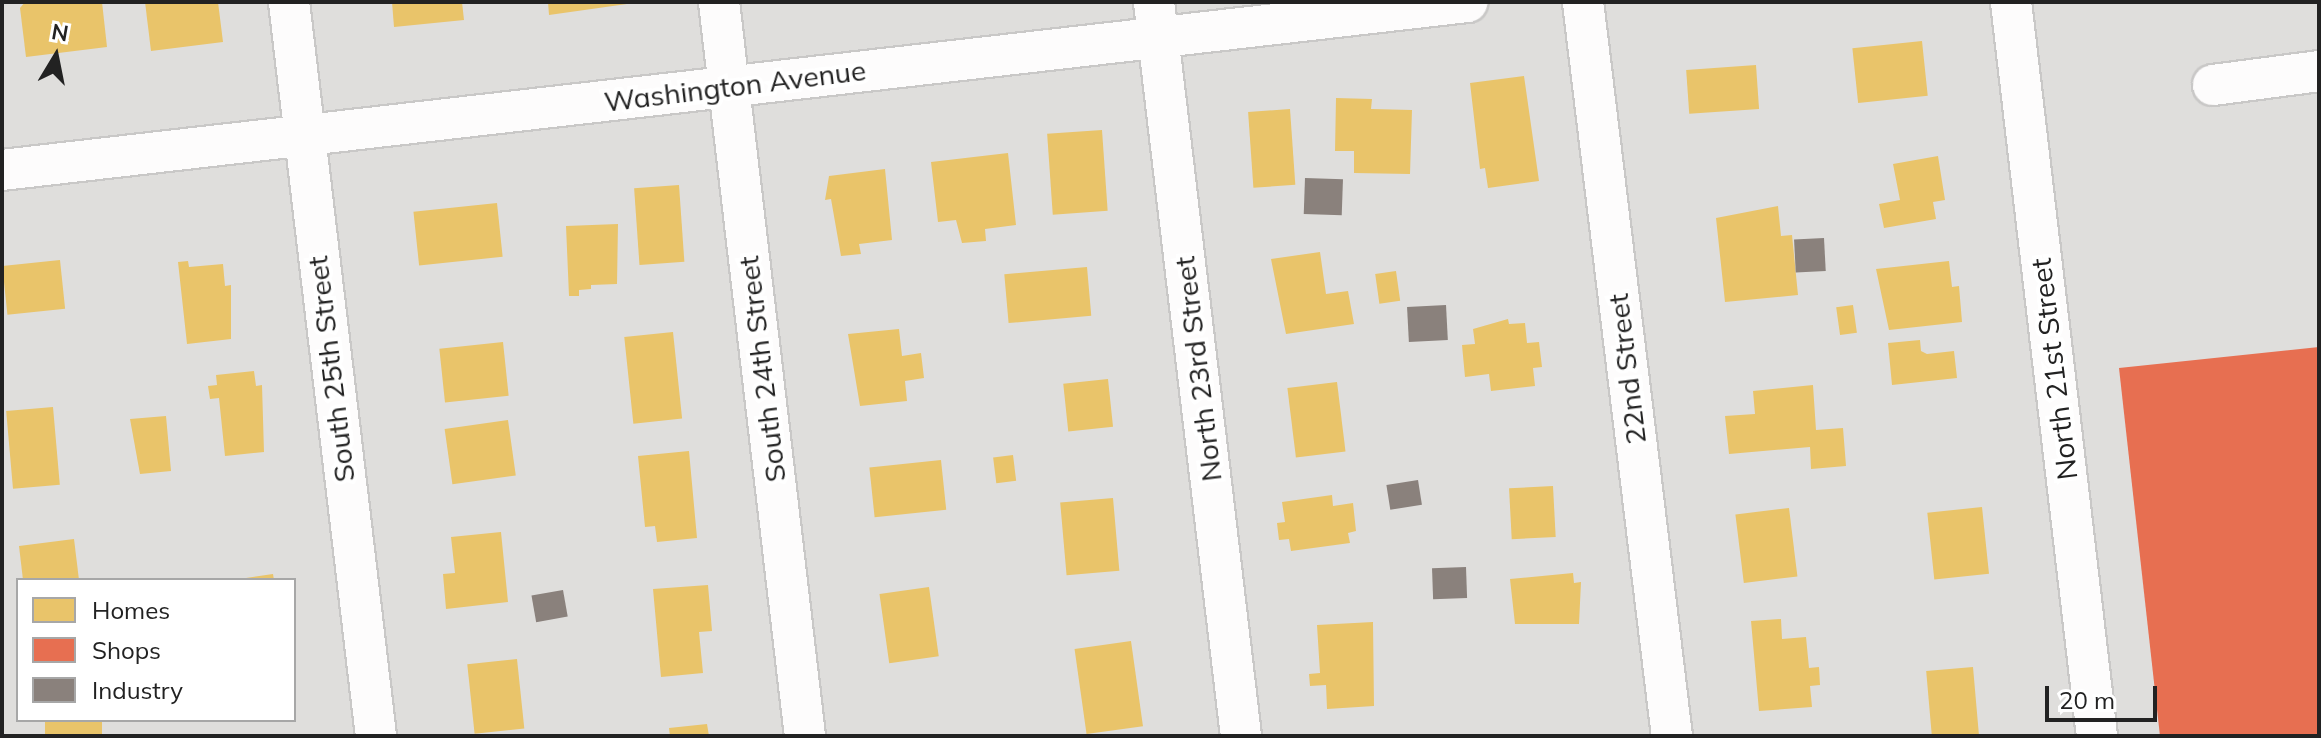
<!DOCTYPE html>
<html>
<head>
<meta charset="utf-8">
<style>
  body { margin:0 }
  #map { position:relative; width:2321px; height:738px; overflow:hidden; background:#f0eeeb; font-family:Mulish,sans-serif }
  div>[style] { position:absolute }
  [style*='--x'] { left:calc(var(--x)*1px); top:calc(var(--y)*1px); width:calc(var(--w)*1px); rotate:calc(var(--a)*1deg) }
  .residential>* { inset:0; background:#dfdedc }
  .homes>* { inset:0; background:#e9c46a; transform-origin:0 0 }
  .shops>* { inset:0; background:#e76f51 }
  .industry>* { inset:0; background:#8a817c; transform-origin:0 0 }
  .roads { filter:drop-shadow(2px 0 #c9c8c7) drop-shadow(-2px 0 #c9c8c7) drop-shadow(0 2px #c9c8c7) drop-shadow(0 -2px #c9c8c7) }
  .minor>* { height:40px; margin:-20px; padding:0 20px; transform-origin:20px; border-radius:20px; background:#fdfcfc }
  span { translate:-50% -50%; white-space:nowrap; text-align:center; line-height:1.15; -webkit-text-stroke:8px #fff; paint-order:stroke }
  .street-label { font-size:28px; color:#222 }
  .frame { position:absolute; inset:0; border:4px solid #222; pointer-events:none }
  .legend { position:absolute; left:16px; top:578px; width:280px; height:144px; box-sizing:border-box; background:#fff; border:2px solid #a7a7a7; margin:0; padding:10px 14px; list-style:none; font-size:24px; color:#222 }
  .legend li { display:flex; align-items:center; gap:16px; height:40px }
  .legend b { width:40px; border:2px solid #a7a7a7 }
  .north { position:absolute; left:16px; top:16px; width:80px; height:80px; -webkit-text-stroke:6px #fff; paint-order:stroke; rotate:10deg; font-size:22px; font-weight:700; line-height:32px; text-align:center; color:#222 }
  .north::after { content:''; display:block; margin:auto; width:28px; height:36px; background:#222; clip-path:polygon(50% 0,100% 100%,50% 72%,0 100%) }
  .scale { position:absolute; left:2045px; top:686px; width:112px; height:36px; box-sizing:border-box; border:4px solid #222; border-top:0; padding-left:10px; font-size:24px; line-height:28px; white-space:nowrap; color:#222; -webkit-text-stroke:6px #fff; paint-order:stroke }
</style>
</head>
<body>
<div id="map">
  <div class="residential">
    <i style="clip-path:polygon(evenodd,2px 2px,2319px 2px,2319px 736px,2px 736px,2px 2px,18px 580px,294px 580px,294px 720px,18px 720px,18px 580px)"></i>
  </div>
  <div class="homes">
    <i style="clip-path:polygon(25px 2px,102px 2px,107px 47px,26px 57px,20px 8px)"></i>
    <i style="clip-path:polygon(145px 2px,218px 2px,223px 42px,151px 51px)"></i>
    <i style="clip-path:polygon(392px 2px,462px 2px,464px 20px,394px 27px)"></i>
    <i style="clip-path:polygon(548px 2px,627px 2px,627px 4px,549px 15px)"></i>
    <i style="left:1922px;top:41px;width:55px;height:70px;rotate:84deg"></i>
    <i style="left:1756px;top:65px;width:44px;height:70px;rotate:86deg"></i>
    <i style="clip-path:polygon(1524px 76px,1539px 181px,1488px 188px,1485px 168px,1480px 169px,1470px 83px)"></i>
    <i style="clip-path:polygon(1336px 98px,1372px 99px,1371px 109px,1412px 110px,1410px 174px,1354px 173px,1354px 151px,1335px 151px)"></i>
    <i style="left:1290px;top:109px;width:76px;height:42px;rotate:86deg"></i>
    <i style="left:1102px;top:130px;width:81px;height:55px;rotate:86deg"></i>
    <i style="clip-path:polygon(1008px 153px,1016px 225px,985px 229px,986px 241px,962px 243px,956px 220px,938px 222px,931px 162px)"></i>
    <i style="clip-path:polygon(1938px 156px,1945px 200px,1933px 202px,1936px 219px,1884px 228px,1879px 204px,1900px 200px,1893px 164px)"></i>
    <i style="clip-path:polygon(885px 169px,892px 240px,859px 244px,861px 254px,841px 256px,831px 199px,825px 200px,829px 176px)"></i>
    <i style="left:679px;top:185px;width:77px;height:45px;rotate:86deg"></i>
    <i style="left:497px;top:203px;width:54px;height:84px;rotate:84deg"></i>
    <i style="clip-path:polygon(1778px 206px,1781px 236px,1792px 235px,1798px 295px,1725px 302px,1716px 218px)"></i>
    <i style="clip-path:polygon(618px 224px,617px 284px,591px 285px,591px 289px,579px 290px,579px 296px,569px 296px,566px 226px)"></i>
    <i style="clip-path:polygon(1320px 252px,1326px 294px,1348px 291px,1354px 324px,1286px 334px,1271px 259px)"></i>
    <i style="left:60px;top:260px;width:49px;height:58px;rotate:84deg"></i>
    <i style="clip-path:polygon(188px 261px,189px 267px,223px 264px,225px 286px,231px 285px,231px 339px,187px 344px,178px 262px)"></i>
    <i style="clip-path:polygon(1949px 261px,1952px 287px,1959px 286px,1962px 322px,1889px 330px,1876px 269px)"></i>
    <i style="left:1087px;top:267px;width:49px;height:83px;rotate:85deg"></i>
    <i style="left:1396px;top:271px;width:30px;height:21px;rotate:82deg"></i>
    <i style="left:1853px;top:305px;width:28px;height:17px;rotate:82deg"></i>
    <i style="clip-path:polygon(1508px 319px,1509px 324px,1525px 323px,1527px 343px,1539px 342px,1542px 367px,1533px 368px,1535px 386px,1491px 391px,1489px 374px,1465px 377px,1462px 345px,1475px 344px,1473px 329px)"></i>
    <i style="clip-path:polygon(899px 329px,902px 356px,921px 353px,924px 378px,905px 381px,907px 401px,860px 406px,848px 334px)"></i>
    <i style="left:673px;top:332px;width:87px;height:49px;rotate:84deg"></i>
    <i style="clip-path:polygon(1920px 340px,1921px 351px,1927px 354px,1954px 351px,1957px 378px,1892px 385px,1888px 343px)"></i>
    <i style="left:503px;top:342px;width:54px;height:64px;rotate:84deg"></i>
    <i style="clip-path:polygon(254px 371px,256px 386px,262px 385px,264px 452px,225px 456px,219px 398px,210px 399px,208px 386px,217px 385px,216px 375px)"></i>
    <i style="left:1108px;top:379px;width:48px;height:45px;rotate:84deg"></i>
    <i style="left:1337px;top:382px;width:70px;height:50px;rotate:83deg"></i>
    <i style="clip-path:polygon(1813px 385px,1816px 430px,1843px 428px,1846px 466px,1811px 469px,1810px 447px,1729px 454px,1725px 416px,1755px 414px,1753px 391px)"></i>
    <i style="left:53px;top:407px;width:78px;height:47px;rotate:85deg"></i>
    <i style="clip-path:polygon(166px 416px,171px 471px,140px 474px,130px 419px)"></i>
    <i style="left:508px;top:420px;width:56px;height:64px;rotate:82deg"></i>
    <i style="clip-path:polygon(689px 451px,697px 538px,657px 542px,655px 526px,645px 527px,638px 456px)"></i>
    <i style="left:1013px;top:455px;width:26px;height:20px;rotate:83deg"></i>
    <i style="left:941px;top:460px;width:50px;height:72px;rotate:84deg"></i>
    <i style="left:1553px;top:486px;width:51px;height:44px;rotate:87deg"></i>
    <i style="clip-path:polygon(1332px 495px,1333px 506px,1353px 503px,1356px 531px,1348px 533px,1350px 543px,1291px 551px,1289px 539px,1279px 540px,1277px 523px,1285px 522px,1282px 502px)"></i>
    <i style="left:1113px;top:498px;width:73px;height:53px;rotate:85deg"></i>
    <i style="left:1982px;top:507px;width:67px;height:55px;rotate:84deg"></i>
    <i style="left:1789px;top:508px;width:69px;height:54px;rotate:83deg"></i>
    <i style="clip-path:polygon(501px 532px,508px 602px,446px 609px,443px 574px,455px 573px,451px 537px)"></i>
    <i style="clip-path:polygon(74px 539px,79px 580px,23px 580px,19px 546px)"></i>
    <i style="clip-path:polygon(1573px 573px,1574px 583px,1581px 582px,1579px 624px,1515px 624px,1510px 579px)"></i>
    <i style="clip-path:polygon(273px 574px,274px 580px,246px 580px,246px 578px)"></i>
    <i style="clip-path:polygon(708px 585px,712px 631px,699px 632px,703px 673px,661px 677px,653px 589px)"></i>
    <i style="left:929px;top:587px;width:70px;height:50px;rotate:82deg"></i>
    <i style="clip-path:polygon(1781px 619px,1782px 639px,1806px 637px,1809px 668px,1819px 667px,1820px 685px,1810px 686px,1812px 707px,1759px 711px,1751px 621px)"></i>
    <i style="clip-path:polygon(1373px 622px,1374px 706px,1327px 709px,1326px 685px,1310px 686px,1309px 674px,1320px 673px,1317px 625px)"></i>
    <i style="left:1131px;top:641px;width:86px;height:57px;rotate:82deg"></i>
    <i style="left:517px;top:659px;width:70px;height:50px;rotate:84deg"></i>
    <i style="left:1973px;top:667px;width:69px;height:47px;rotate:85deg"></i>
    <i style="left:45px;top:720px;width:57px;height:16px"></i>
    <i style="clip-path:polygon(707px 724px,709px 736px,670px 736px,669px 728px)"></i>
  </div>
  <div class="shops">
    <i style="clip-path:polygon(2319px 347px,2319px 736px,2160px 736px,2119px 368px)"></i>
  </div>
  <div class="industry">
    <i style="left:1305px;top:178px;width:38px;height:36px;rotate:2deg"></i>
    <i style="left:1824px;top:238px;width:33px;height:30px;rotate:87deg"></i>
    <i style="left:1446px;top:305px;width:35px;height:39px;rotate:87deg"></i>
    <i style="left:1418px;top:480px;width:25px;height:32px;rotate:81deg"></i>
    <i style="left:1466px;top:567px;width:31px;height:34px;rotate:88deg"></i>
    <i style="left:563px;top:590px;width:27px;height:32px;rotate:80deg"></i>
  </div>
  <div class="roads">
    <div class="minor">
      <i style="--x:289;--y:2;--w:739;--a:83.24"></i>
      <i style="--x:719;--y:2;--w:739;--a:83.32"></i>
      <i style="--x:1154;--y:2;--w:739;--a:83.24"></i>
      <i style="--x:1583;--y:2;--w:739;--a:83.09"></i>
      <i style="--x:2011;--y:2;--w:739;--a:83.32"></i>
      <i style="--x:2213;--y:85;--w:107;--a:-7.5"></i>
      <i style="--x:2;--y:170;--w:1475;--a:-6.54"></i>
    </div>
  </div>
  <div class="street-label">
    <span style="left:735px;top:86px;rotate:-7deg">Washington Avenue</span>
    <span style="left:331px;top:369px;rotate:-97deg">South 25th Street</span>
    <span style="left:762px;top:369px;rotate:-97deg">South 24th Street</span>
    <span style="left:1198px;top:369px;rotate:-97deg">North 23rd Street</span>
    <span style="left:1627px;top:369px;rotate:-97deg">22nd Street</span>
    <span style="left:2054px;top:369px;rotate:-97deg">North 21st Street</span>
  </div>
  <div class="frame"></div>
  <ul class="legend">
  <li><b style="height:22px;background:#e9c46a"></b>Homes</li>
  <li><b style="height:22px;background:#e76f51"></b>Shops</li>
  <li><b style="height:22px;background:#8a817c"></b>Industry</li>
  </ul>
  <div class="north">N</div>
  <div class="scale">20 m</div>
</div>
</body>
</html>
